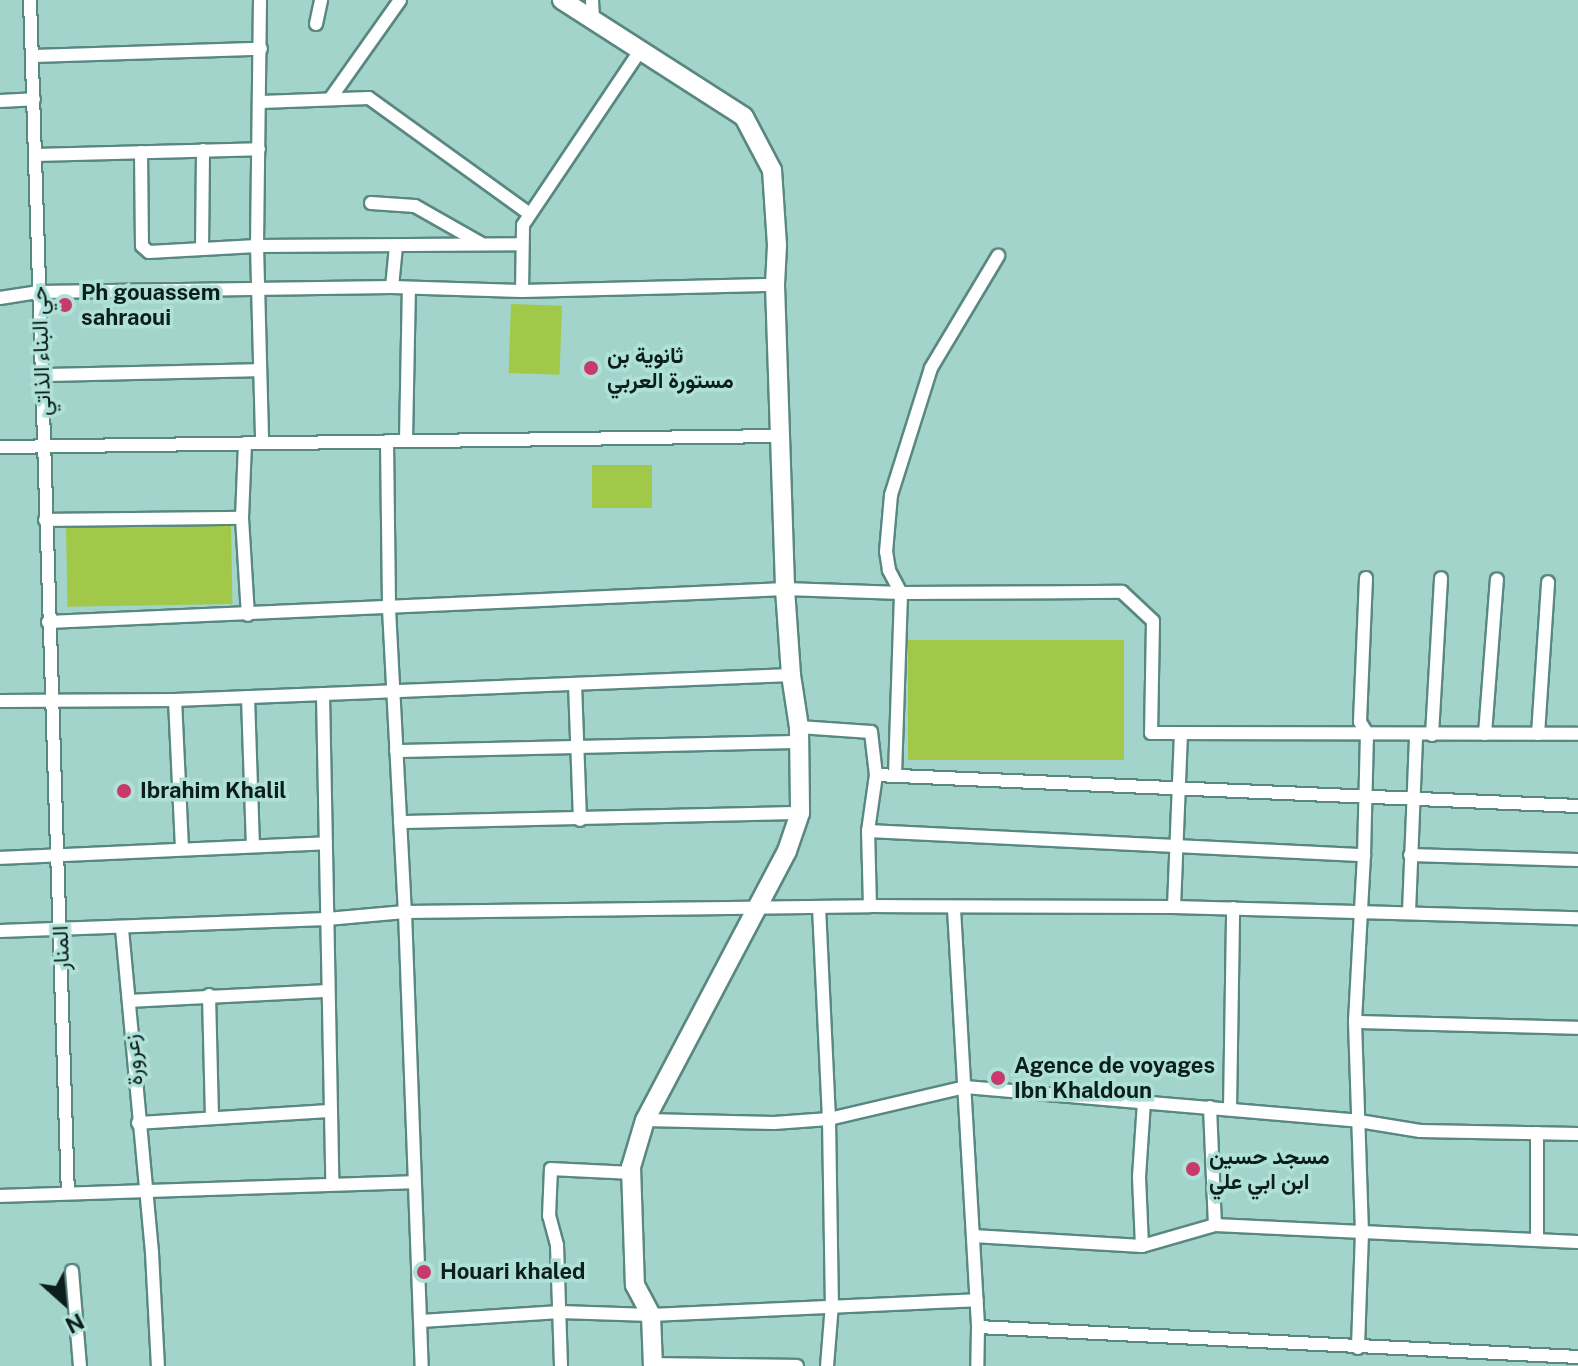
<!DOCTYPE html>
<html>
<head>
<meta charset="utf-8">
<style>
  body { margin:0 }
  #map { position:relative; width:1578px; height:1366px; overflow:hidden; background:#a2d4cc; font-family:"Public Sans",Vazirmatn,sans-serif }
  div>[style] { position:absolute }
  [style*='--x'] { left:calc(var(--x)*1px); top:calc(var(--y)*1px); width:calc(var(--w)*1px); rotate:calc(var(--a)*1deg) }
  .green>* { inset:0; background:#a1c849; transform-origin:0 0 }
  .roads { filter:drop-shadow(2px 0 #598881) drop-shadow(-2px 0 #598881) drop-shadow(0 2px #598881) drop-shadow(0 -2px #598881) }
  .street>* { height:12px; margin:-6px; padding:0 6px; transform-origin:6px; border-radius:6px; background:#fff }
  .secondary>* { height:18px; margin:-9px; padding:0 9px; transform-origin:9px; border-radius:9px; background:#fff }
  .dots>* { width:22px; height:22px; translate:-50% -50%; box-sizing:border-box; border:4px solid #afe1d9; border-radius:50% }
  span { translate:-50% -50%; white-space:nowrap; text-align:center; line-height:1.15; -webkit-text-stroke:7px #afe1d9; paint-order:stroke }
  .poi-label { font-size:22px; color:#0b1e1c; font-weight:700 }
  .left { translate:0 -50%; text-align:left }
  .street-label { font-size:22px; color:#0b1e1c }
  .north { position:absolute; left:24px; top:1262px; width:80px; height:80px; -webkit-text-stroke:6px #afe1d9; paint-order:stroke; rotate:153deg; font-size:22px; font-weight:700; line-height:32px; text-align:center; color:#0b1e1c }
  .north::after { content:''; display:block; margin:auto; width:28px; height:36px; background:#0b1e1c; clip-path:polygon(50% 0,100% 100%,50% 72%,0 100%) }
</style>
</head>
<body>
<div id="map">
  <div class="green">
    <i style="left:511px;top:304px;width:51px;height:69px;rotate:2deg"></i>
    <i style="left:652px;top:465px;width:43px;height:60px;rotate:90deg"></i>
    <i style="left:231px;top:524px;width:80px;height:165px;rotate:89deg"></i>
    <i style="left:908px;top:640px;width:216px;height:120px"></i>
  </div>
  <div class="roads">
    <div class="street">
      <i style="--x:30;--y:0;--w:1194;--a:88.18"></i>
      <i style="--x:260;--y:0;--w:246;--a:90.7"></i>
      <i style="--x:257;--y:246;--w:197;--a:88.5"></i>
      <i style="--x:592;--y:0;--w:20;--a:87"></i>
      <i style="--x:316;--y:24;--w:25;--a:-78"></i>
      <i style="--x:32;--y:56;--w:229;--a:-1.8"></i>
      <i style="--x:330;--y:99;--w:121;--a:-54.7"></i>
      <i style="--x:0;--y:101;--w:34;--a:-3"></i>
      <i style="--x:261;--y:102;--w:108;--a:-2.1"></i>
      <i style="--x:369;--y:98;--w:198;--a:35.8"></i>
      <i style="--x:141;--y:152;--w:94;--a:89.4"></i>
      <i style="--x:142;--y:246;--w:9;--a:41"></i>
      <i style="--x:149;--y:252;--w:108;--a:-3.2"></i>
      <i style="--x:257;--y:246;--w:265;--a:-0.4"></i>
      <i style="--x:35;--y:155;--w:224;--a:-1.5"></i>
      <i style="--x:371;--y:203;--w:44;--a:3.9"></i>
      <i style="--x:415;--y:206;--w:75;--a:29.6"></i>
      <i style="--x:202;--y:249;--w:99;--a:-89.4"></i>
      <i style="--x:392;--y:287;--w:41;--a:-84.4"></i>
      <i style="--x:522;--y:291;--w:66;--a:-89.1"></i>
      <i style="--x:523;--y:225;--w:210;--a:-56.1"></i>
      <i style="--x:0;--y:298;--w:38;--a:-9"></i>
      <i style="--x:38;--y:292;--w:354;--a:-0.8"></i>
      <i style="--x:392;--y:287;--w:130;--a:1.8"></i>
      <i style="--x:522;--y:291;--w:253;--a:-1.4"></i>
      <i style="--x:43;--y:375;--w:217;--a:-1.3"></i>
      <i style="--x:406;--y:440;--w:151;--a:-88.9"></i>
      <i style="--x:387;--y:441;--w:168;--a:89.3"></i>
      <i style="--x:389;--y:609;--w:303;--a:87"></i>
      <i style="--x:405;--y:912;--w:454;--a:87.9"></i>
      <i style="--x:245;--y:443;--w:75;--a:92.3"></i>
      <i style="--x:242;--y:518;--w:97;--a:86.5"></i>
      <i style="--x:0;--y:447;--w:782;--a:-0.81"></i>
      <i style="--x:45;--y:520;--w:197;--a:-0.6"></i>
      <i style="--x:1366;--y:578;--w:144;--a:92.4"></i>
      <i style="--x:1360;--y:722;--w:13;--a:58"></i>
      <i style="--x:1367;--y:733;--w:122;--a:91.4"></i>
      <i style="--x:1364;--y:855;--w:167;--a:93.1"></i>
      <i style="--x:1355;--y:1022;--w:223;--a:1.5"></i>
      <i style="--x:48;--y:622;--w:738;--a:-2.56"></i>
      <i style="--x:785;--y:589;--w:116;--a:2"></i>
      <i style="--x:901;--y:593;--w:221;--a:-0.3"></i>
      <i style="--x:1122;--y:592;--w:42;--a:43.1"></i>
      <i style="--x:1153;--y:621;--w:112;--a:91"></i>
      <i style="--x:1151;--y:733;--w:427;--a:0.1"></i>
      <i style="--x:575;--y:684;--w:136;--a:87.9"></i>
      <i style="--x:323;--y:694;--w:490;--a:88.9"></i>
      <i style="--x:248;--y:697;--w:148;--a:88.1"></i>
      <i style="--x:175;--y:700;--w:147;--a:87.3"></i>
      <i style="--x:0;--y:701;--w:175;--a:-0.3"></i>
      <i style="--x:175;--y:700;--w:617;--a:-2.32"></i>
      <i style="--x:799;--y:727;--w:72;--a:4"></i>
      <i style="--x:871;--y:732;--w:43;--a:83.4"></i>
      <i style="--x:876;--y:775;--w:703;--a:2.53"></i>
      <i style="--x:1485;--y:734;--w:155;--a:-85.6"></i>
      <i style="--x:1538;--y:734;--w:152;--a:-86.2"></i>
      <i style="--x:1432;--y:735;--w:157;--a:-86.7"></i>
      <i style="--x:396;--y:751;--w:404;--a:-1.3"></i>
      <i style="--x:895;--y:775;--w:182;--a:-88.1"></i>
      <i style="--x:901;--y:593;--w:26;--a:-118"></i>
      <i style="--x:889;--y:570;--w:18;--a:-99"></i>
      <i style="--x:886;--y:552;--w:57;--a:-85"></i>
      <i style="--x:891;--y:495;--w:133;--a:-72.5"></i>
      <i style="--x:931;--y:368;--w:131;--a:-59.1"></i>
      <i style="--x:400;--y:822;--w:400;--a:-1.3"></i>
      <i style="--x:868;--y:831;--w:497;--a:2.8"></i>
      <i style="--x:1410;--y:855;--w:168;--a:1.7"></i>
      <i style="--x:0;--y:858;--w:326;--a:-2.6"></i>
      <i style="--x:870;--y:906;--w:75;--a:-91.5"></i>
      <i style="--x:868;--y:831;--w:57;--a:-81.9"></i>
      <i style="--x:819;--y:907;--w:212;--a:87.3"></i>
      <i style="--x:829;--y:1119;--w:185;--a:89.1"></i>
      <i style="--x:832;--y:1304;--w:62;--a:94.6"></i>
      <i style="--x:1174;--y:907;--w:174;--a:-87.7"></i>
      <i style="--x:954;--y:909;--w:419;--a:86.7"></i>
      <i style="--x:978;--y:1327;--w:39;--a:91"></i>
      <i style="--x:1409;--y:912;--w:178;--a:-87.7"></i>
      <i style="--x:122;--y:929;--w:325;--a:84.7"></i>
      <i style="--x:152;--y:1253;--w:113;--a:87"></i>
      <i style="--x:0;--y:931;--w:327;--a:-2.1"></i>
      <i style="--x:327;--y:919;--w:78;--a:-5.1"></i>
      <i style="--x:405;--y:912;--w:465;--a:-0.7"></i>
      <i style="--x:870;--y:906;--w:304;--a:0.2"></i>
      <i style="--x:1174;--y:907;--w:404;--a:1.6"></i>
      <i style="--x:209;--y:995;--w:121;--a:88.6"></i>
      <i style="--x:129;--y:1001;--w:199;--a:-2.9"></i>
      <i style="--x:1355;--y:1022;--w:210;--a:88.1"></i>
      <i style="--x:1362;--y:1232;--w:116;--a:92"></i>
      <i style="--x:1210;--y:1107;--w:118;--a:87.6"></i>
      <i style="--x:1230;--y:1109;--w:201;--a:-89.1"></i>
      <i style="--x:645;--y:1120;--w:129;--a:1.3"></i>
      <i style="--x:774;--y:1123;--w:55;--a:-4.2"></i>
      <i style="--x:829;--y:1119;--w:140;--a:-13.2"></i>
      <i style="--x:965;--y:1087;--w:395;--a:4.9"></i>
      <i style="--x:1359;--y:1121;--w:62;--a:9.3"></i>
      <i style="--x:1420;--y:1131;--w:158;--a:1.1"></i>
      <i style="--x:138;--y:1123;--w:193;--a:-3.6"></i>
      <i style="--x:1537;--y:1133;--w:107;--a:90"></i>
      <i style="--x:0;--y:1196;--w:413;--a:-1.9"></i>
      <i style="--x:973;--y:1236;--w:169;--a:3.4"></i>
      <i style="--x:1142;--y:1246;--w:76;--a:-16"></i>
      <i style="--x:1215;--y:1225;--w:363;--a:2.7"></i>
      <i style="--x:1142;--y:1246;--w:69;--a:-92.5"></i>
      <i style="--x:1139;--y:1177;--w:75;--a:-86.2"></i>
      <i style="--x:72;--y:1271;--w:95;--a:85.2"></i>
      <i style="--x:421;--y:1321;--w:139;--a:-3.7"></i>
      <i style="--x:560;--y:1312;--w:91;--a:1.9"></i>
      <i style="--x:651;--y:1315;--w:326;--a:-2.6"></i>
      <i style="--x:978;--y:1327;--w:601;--a:2.86"></i>
      <i style="--x:653;--y:1364;--w:144;--a:0.8"></i>
      <i style="--x:561;--y:1366;--w:121;--a:-91.9"></i>
      <i style="--x:557;--y:1245;--w:30;--a:-105"></i>
      <i style="--x:549;--y:1216;--w:47;--a:-87.6"></i>
      <i style="--x:551;--y:1169;--w:81;--a:2.8"></i>
    </div>
    <div class="secondary">
      <i style="--x:562;--y:0;--w:216;--a:32.7"></i>
      <i style="--x:744;--y:117;--w:60;--a:62.2"></i>
      <i style="--x:772;--y:170;--w:75;--a:86.2"></i>
      <i style="--x:777;--y:245;--w:40;--a:92.9"></i>
      <i style="--x:775;--y:285;--w:304;--a:88.1"></i>
      <i style="--x:785;--y:589;--w:86;--a:86"></i>
      <i style="--x:791;--y:675;--w:53;--a:81.3"></i>
      <i style="--x:799;--y:727;--w:86;--a:89.3"></i>
      <i style="--x:800;--y:813;--w:40;--a:108.9"></i>
      <i style="--x:787;--y:851;--w:304;--a:117.8"></i>
      <i style="--x:645;--y:1120;--w:49;--a:106.6"></i>
      <i style="--x:631;--y:1167;--w:118;--a:88.1"></i>
      <i style="--x:635;--y:1285;--w:34;--a:62"></i>
      <i style="--x:651;--y:1315;--w:51;--a:87.8"></i>
    </div>
  </div>
  <div class="dots">
    <i style="left:65px;top:305px;background:#c73a69"></i>
    <i style="left:591px;top:368px;background:#c73a69"></i>
    <i style="left:124px;top:791px;background:#c73a69"></i>
    <i style="left:998px;top:1078px;background:#c73a69"></i>
    <i style="left:1193px;top:1169px;background:#c73a69"></i>
    <i style="left:424px;top:1272px;background:#c73a69"></i>
  </div>
  <div class="poi-label">
    <span class="left" style="left:81px;top:305px">Ph gouassem<br>sahraoui</span>
    <span class="left" style="left:607px;top:368px">ثانوية بن<br>مستورة العربي</span>
    <span class="left" style="left:140px;top:791px">Ibrahim Khalil</span>
    <span class="left" style="left:1014px;top:1078px">Agence de voyages<br>Ibn Khaldoun</span>
    <span class="left" style="left:1209px;top:1169px">مسجد حسين<br>ابن ابي علي</span>
    <span class="left" style="left:440px;top:1272px">Houari khaled</span>
  </div>
  <div class="street-label">
    <span style="left:41px;top:351px;rotate:-92deg">حي البناء الذاتي</span>
    <span style="left:61px;top:948px;rotate:-92deg">المنار</span>
    <span style="left:133px;top:1060px;rotate:-95deg">زعرورة</span>
  </div>
  <div class="north">N</div>
</div>
</body>
</html>
